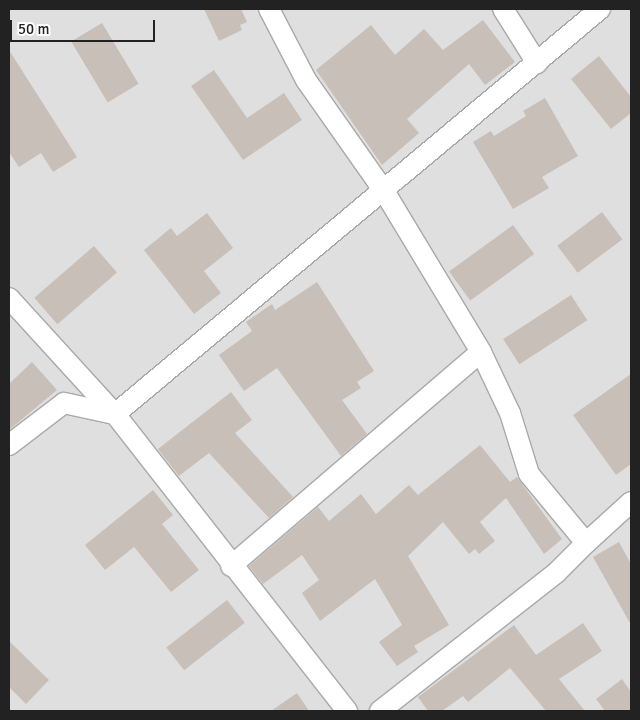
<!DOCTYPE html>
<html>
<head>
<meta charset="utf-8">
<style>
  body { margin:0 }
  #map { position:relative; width:640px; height:720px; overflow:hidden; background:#f2efe9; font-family:Signika,sans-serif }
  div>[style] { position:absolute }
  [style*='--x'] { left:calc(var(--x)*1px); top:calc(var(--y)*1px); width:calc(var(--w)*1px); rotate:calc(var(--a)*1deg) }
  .residential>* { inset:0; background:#e0dfdf; transform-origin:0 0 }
  .building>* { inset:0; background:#c7bfb8; transform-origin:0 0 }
  .roads { filter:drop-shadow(1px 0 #a9a9a9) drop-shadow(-1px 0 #a9a9a9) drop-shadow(0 1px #a9a9a9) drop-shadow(0 -1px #a9a9a9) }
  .minor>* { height:20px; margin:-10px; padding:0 10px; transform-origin:10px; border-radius:10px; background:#fff }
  span { translate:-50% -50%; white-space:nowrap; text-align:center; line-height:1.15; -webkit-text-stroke:5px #fff; paint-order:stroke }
  .frame { position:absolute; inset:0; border:10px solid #222; pointer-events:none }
  .scale { position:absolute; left:10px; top:20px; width:145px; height:22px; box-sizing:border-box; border:2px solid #222; border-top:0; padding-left:6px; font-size:15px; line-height:18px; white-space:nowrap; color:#222; -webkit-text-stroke:4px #fff; paint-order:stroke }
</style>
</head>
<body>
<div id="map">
  <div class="residential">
    <i style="left:9px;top:9px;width:622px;height:702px"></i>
  </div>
  <div class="building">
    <i style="clip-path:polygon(204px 9px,241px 9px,247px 22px,240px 25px,242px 30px,219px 41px)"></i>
    <i style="clip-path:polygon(483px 20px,515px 62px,485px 85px,469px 64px,407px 119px,419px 133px,382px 165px,316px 70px,371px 25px,395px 55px,424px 29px,443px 50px)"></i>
    <i style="left:102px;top:23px;width:71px;height:36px;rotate:59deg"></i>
    <i style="clip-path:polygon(9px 50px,77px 157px,53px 172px,41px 153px,19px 167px,9px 152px)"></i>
    <i style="clip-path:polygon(599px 56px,631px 97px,631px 113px,611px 129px,571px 79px)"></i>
    <i style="clip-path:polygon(214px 70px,247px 118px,284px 93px,302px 120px,243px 160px,191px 86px)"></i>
    <i style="clip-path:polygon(545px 98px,578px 156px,542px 177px,549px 188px,513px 209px,473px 142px,491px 131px,494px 136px,526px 116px,523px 111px)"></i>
    <i style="left:602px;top:212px;width:34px;height:56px;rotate:53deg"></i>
    <i style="clip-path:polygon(207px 213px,233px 248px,204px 271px,221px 293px,194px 314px,144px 250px,171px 228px,177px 236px)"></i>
    <i style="left:513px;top:225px;width:36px;height:79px;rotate:54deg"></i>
    <i style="left:94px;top:246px;width:35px;height:79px;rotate:49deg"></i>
    <i style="clip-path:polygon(317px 282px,374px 371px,357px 382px,361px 388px,342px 400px,367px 434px,341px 456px,277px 368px,244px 391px,219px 355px,252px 331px,246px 322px,272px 304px,275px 310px)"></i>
    <i style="left:571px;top:295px;width:30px;height:81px;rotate:57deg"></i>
    <i style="clip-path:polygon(32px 362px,57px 390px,9px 430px,9px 384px)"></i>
    <i style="clip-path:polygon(631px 374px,631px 464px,616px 475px,573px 415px)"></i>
    <i style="clip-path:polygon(231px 392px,252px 420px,235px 433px,293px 497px,269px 518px,209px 453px,179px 476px,158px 449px)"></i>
    <i style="clip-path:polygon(480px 445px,510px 482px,517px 477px,562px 539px,544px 554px,506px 498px,480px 522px,495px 541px,479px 554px,475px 549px,469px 554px,443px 522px,408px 556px,449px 625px,414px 646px,418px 652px,397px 666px,379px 642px,402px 625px,375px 579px,320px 621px,302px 593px,319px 580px,302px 555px,263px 584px,249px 566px,318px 507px,329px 521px,361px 494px,376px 514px,409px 485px,418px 495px)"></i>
    <i style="clip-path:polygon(153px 490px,173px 515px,162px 524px,199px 570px,171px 592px,134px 547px,105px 570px,85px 545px)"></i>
    <i style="clip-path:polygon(619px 542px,631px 564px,631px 625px,593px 557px)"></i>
    <i style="left:227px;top:600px;width:29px;height:77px;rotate:52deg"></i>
    <i style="clip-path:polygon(583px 623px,602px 651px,559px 679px,585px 711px,546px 711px,510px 668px,468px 702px,463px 696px,442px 711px,428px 711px,418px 697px,514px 625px,536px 655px)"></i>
    <i style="clip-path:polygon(9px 641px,49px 680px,26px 704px,9px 687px)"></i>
    <i style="clip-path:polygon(622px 679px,631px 692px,631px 711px,605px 711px,596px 699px)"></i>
    <i style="clip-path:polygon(297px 693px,309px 711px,271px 711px)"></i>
  </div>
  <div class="roads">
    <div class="minor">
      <i style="--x:269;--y:9;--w:80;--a:62.5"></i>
      <i style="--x:306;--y:80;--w:136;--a:54.9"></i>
      <i style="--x:384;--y:191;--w:188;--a:58.9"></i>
      <i style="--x:481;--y:352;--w:68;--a:64.6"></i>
      <i style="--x:510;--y:413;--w:64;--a:72.7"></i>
      <i style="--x:529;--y:474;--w:89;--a:50.4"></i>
      <i style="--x:586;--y:543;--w:42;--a:135"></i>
      <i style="--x:556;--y:573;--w:224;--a:141.9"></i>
      <i style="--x:503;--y:9;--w:64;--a:57.8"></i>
      <i style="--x:9;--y:298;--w:157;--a:47.6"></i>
      <i style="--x:115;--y:414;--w:377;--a:52"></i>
      <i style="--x:9;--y:445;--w:69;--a:-37.4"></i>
      <i style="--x:64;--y:403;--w:52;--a:12.2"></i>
      <i style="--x:115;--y:414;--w:632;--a:-39.86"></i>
      <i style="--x:586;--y:543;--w:61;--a:-42.3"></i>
      <i style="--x:231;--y:566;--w:329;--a:-40.6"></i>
    </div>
  </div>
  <div class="frame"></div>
  <div class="scale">50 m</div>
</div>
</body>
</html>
